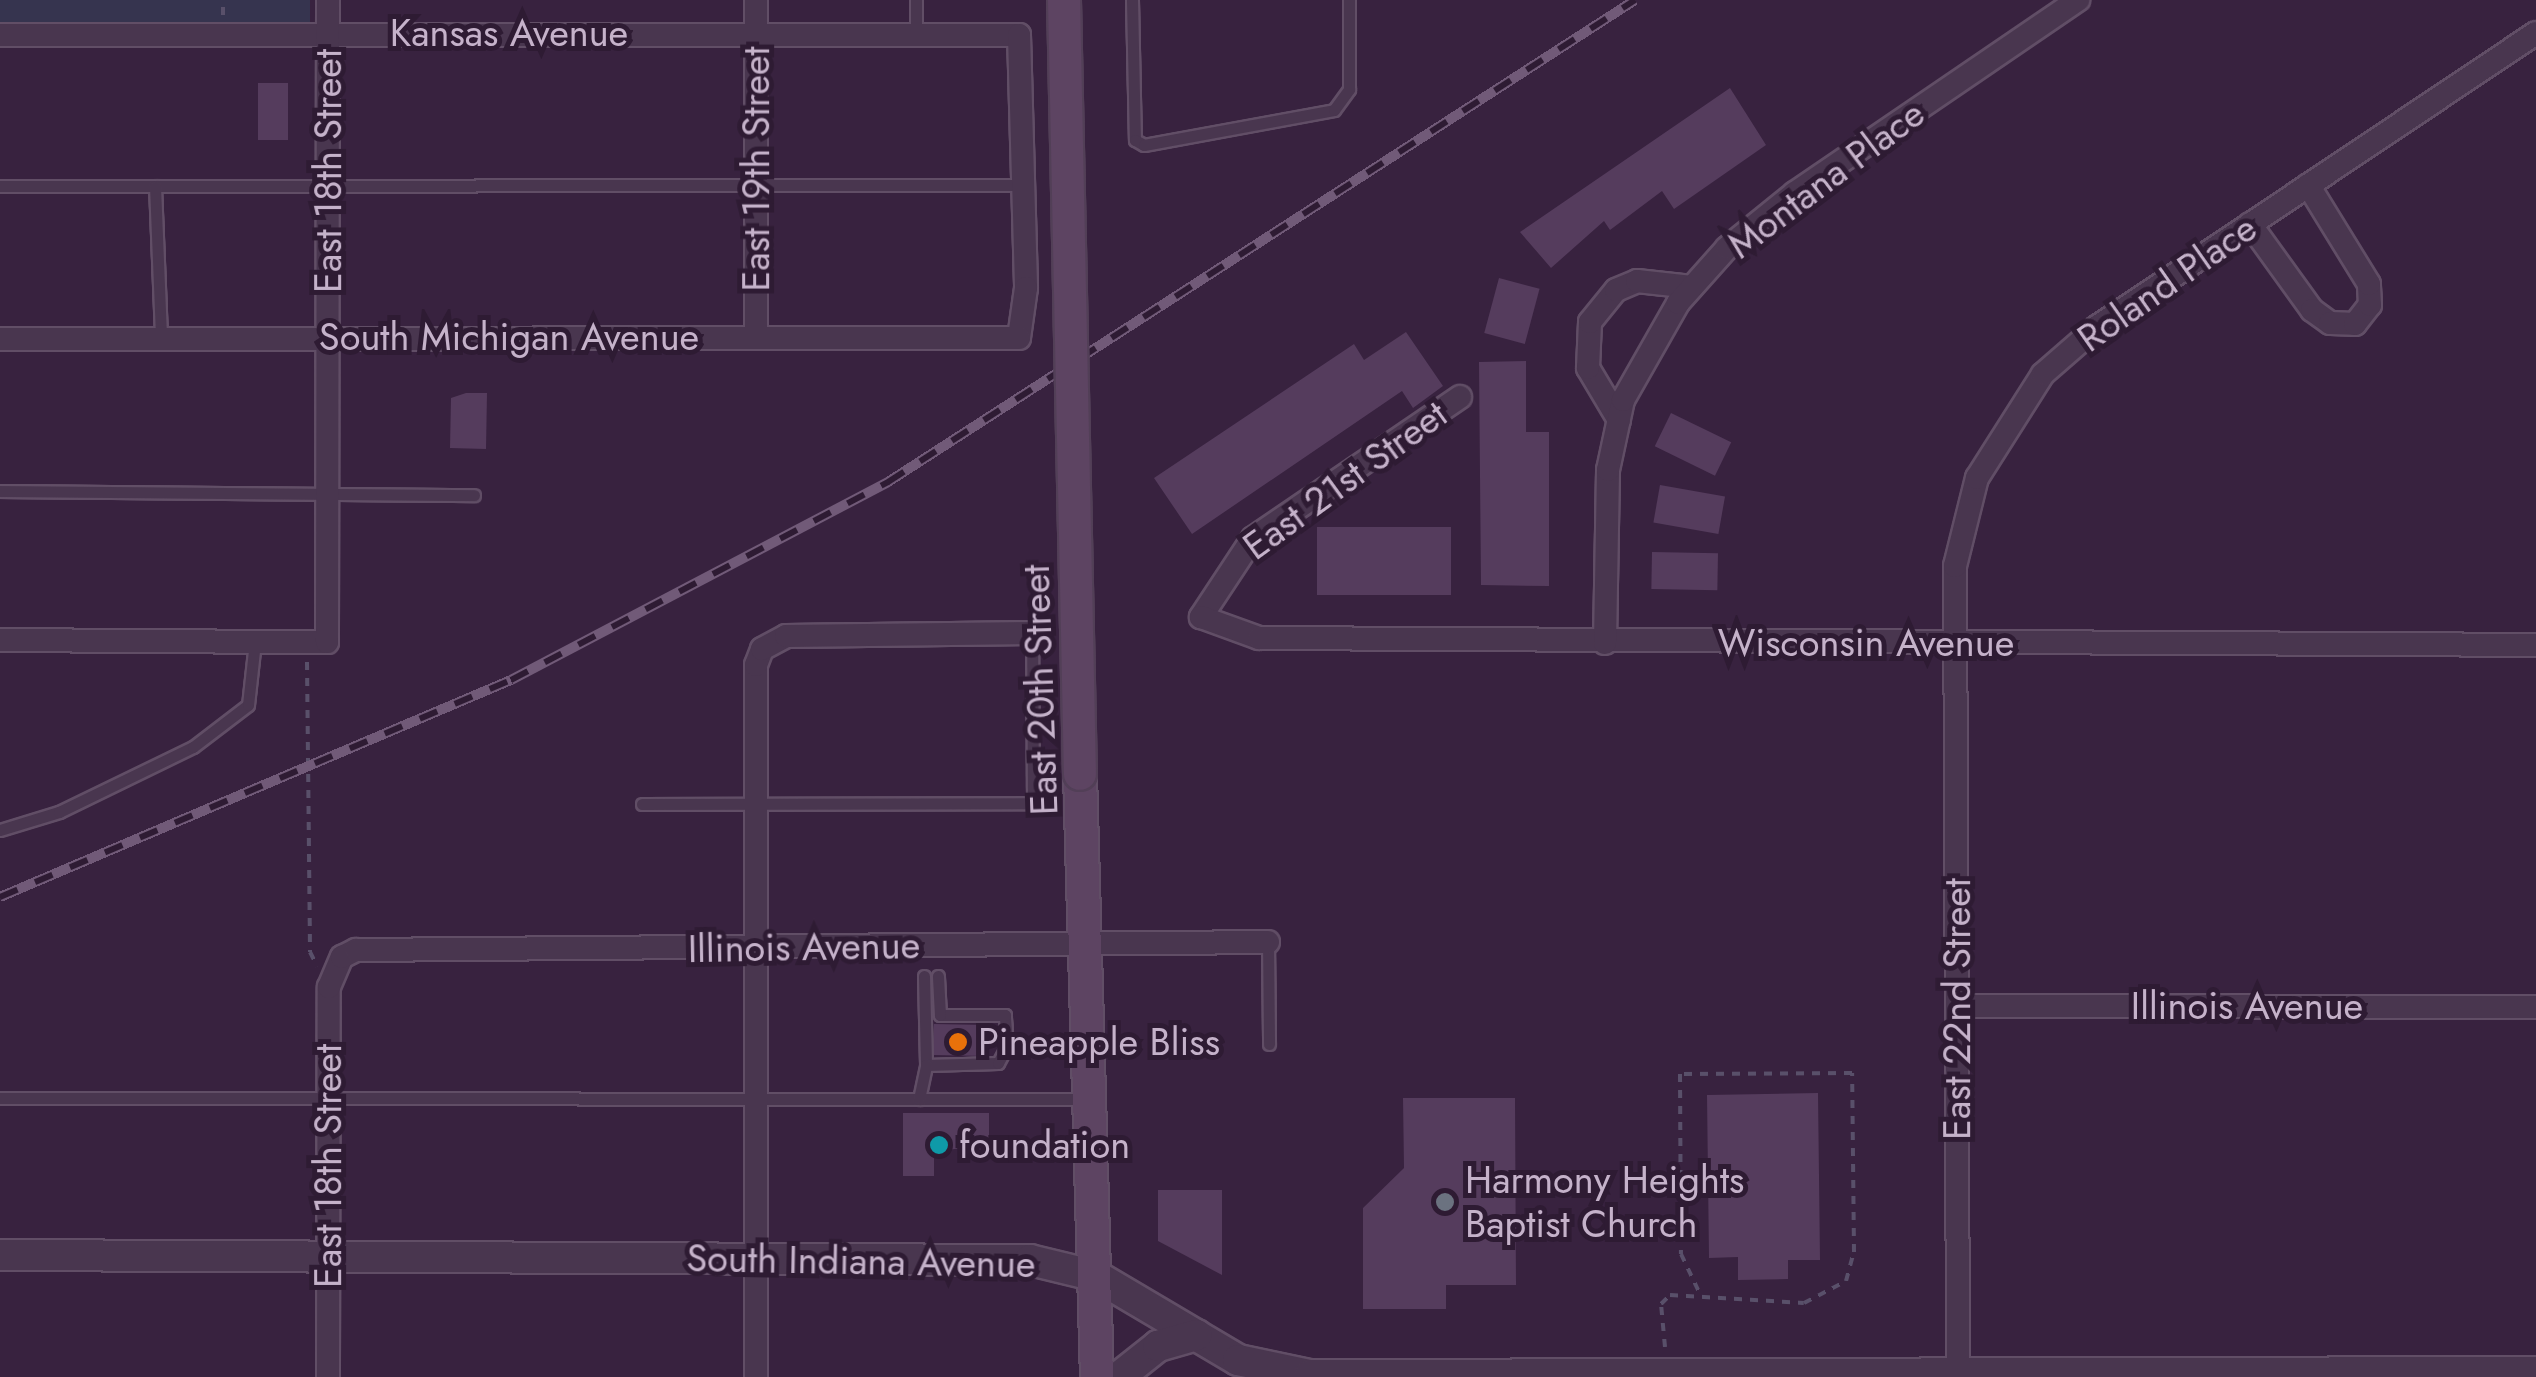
<!DOCTYPE html>
<html>
<head>
<meta charset="utf-8">
<style>
  body { margin:0 }
  #map { position:relative; width:2536px; height:1377px; overflow:hidden; background:#38223f; font-family:Jost,sans-serif }
  div>[style] { position:absolute }
  [style*='--x'] { left:calc(var(--x)*1px); top:calc(var(--y)*1px); width:calc(var(--w)*1px); rotate:calc(var(--a)*1deg) }
  .green>* { inset:0; background:#36344f; transform-origin:0 0 }
  .building>* { inset:0; background:#553c5d; transform-origin:0 0 }
  .path>* { height:4px; margin-top:-2px; transform-origin:0; background:repeating-linear-gradient(90deg,#59506a 0 8px,transparent 0 16px) }
  .roads { filter:drop-shadow(2px 0 #614e66) drop-shadow(-2px 0 #614e66) drop-shadow(0 2px #614e66) drop-shadow(0 -2px #614e66) }
  .service>* { height:11px; margin:-5.5px; padding:0 5.5px; transform-origin:5.5px; border-radius:5.5px; background:#49364f }
  .minor>* { height:22px; margin:-11px; padding:0 11px; transform-origin:11px; border-radius:11px; background:#49364f }
  .tertiary>* { height:30px; margin:-15px; padding:0 15px; transform-origin:15px; border-radius:15px; background:#49364f }
  .secondary>* { height:32px; margin:-16px; padding:0 16px; transform-origin:16px; border-radius:16px; background:#5d4462 }
  .rail>* { height:10px; margin-top:-5px; transform-origin:0; background:repeating-linear-gradient(90deg,#2e1b33 0 19px,#715a78 0 38px); box-sizing:border-box; border-block:2px solid #715a78 }
  .bridges { filter:drop-shadow(2px 0 #523f57) drop-shadow(-2px 0 #523f57) drop-shadow(0 2px #523f57) drop-shadow(0 -2px #523f57) }
  .secondary-bridge>* { height:32px; margin:-16px; padding:0 16px; transform-origin:16px; border-radius:16px; background:#5d4462 }
  .dots>* { width:28px; height:28px; translate:-50% -50%; box-sizing:border-box; border:5px solid #2e1b33; border-radius:50% }
  span { translate:-50% -50%; white-space:nowrap; text-align:center; line-height:1.15; -webkit-text-stroke:10px #2e1b33; paint-order:stroke }
  .street-label { font-size:38px; color:#c5b2ca }
  .poi-label { font-size:38px; color:#c5b2ca }
  .left { translate:0 -50%; text-align:left }
</style>
</head>
<body>
<div id="map">
  <div class="green">
    <i style="left:0;top:0;width:310px;height:27px"></i>
  </div>
  <div class="building">
    <i style="left:258px;top:83px;width:30px;height:57px"></i>
    <i style="clip-path:polygon(1730px 88px,1766px 145px,1674px 209px,1662px 191px,1610px 230px,1604px 221px,1551px 268px,1520px 232px)"></i>
    <i style="left:1499px;top:278px;width:42px;height:57px;rotate:15deg"></i>
    <i style="clip-path:polygon(1406px 332px,1443px 386px,1413px 408px,1402px 391px,1192px 534px,1154px 478px,1354px 344px,1364px 360px)"></i>
    <i style="clip-path:polygon(1526px 361px,1526px 432px,1549px 432px,1549px 586px,1481px 585px,1479px 362px)"></i>
    <i style="clip-path:polygon(466px 393px,487px 393px,486px 449px,450px 448px,451px 398px)"></i>
    <i style="left:1671px;top:413px;width:67px;height:37px;rotate:26deg"></i>
    <i style="left:1660px;top:485px;width:66px;height:38px;rotate:10deg"></i>
    <i style="left:1317px;top:527px;width:134px;height:68px"></i>
    <i style="left:1652px;top:552px;width:66px;height:37px;rotate:1deg"></i>
    <i style="left:934px;top:1024px;width:52px;height:31px;rotate:1deg"></i>
    <i style="clip-path:polygon(1818px 1093px,1820px 1260px,1788px 1260px,1788px 1279px,1738px 1280px,1738px 1257px,1709px 1258px,1707px 1095px)"></i>
    <i style="clip-path:polygon(1403px 1098px,1515px 1098px,1516px 1285px,1446px 1285px,1446px 1309px,1363px 1309px,1363px 1208px,1404px 1168px)"></i>
    <i style="clip-path:polygon(903px 1113px,989px 1113px,989px 1144px,934px 1152px,934px 1176px,903px 1176px)"></i>
    <i style="clip-path:polygon(1158px 1190px,1222px 1190px,1222px 1275px,1158px 1241px)"></i>
  </div>
  <div class="path">
    <i style="--x:223;--y:15;--w:15;--a:-90"></i>
    <i style="--x:307;--y:662;--w:290;--a:89.4"></i>
    <i style="--x:310;--y:952;--w:16;--a:63"></i>
    <i style="--x:1665;--y:1347;--w:43;--a:-95.3"></i>
    <i style="--x:1661;--y:1304;--w:13;--a:-45"></i>
    <i style="--x:1670;--y:1295;--w:134;--a:3.4"></i>
    <i style="--x:1804;--y:1303;--w:47;--a:-27.6"></i>
    <i style="--x:1846;--y:1281;--w:30;--a:-75"></i>
    <i style="--x:1854;--y:1252;--w:179;--a:-90.6"></i>
    <i style="--x:1852;--y:1073;--w:172;--a:179.7"></i>
    <i style="--x:1680;--y:1074;--w:180;--a:89.7"></i>
    <i style="--x:1681;--y:1254;--w:44;--a:64.6"></i>
  </div>
  <div class="roads">
    <div class="service">
      <i style="--x:1132;--y:0;--w:140;--a:88.8"></i>
      <i style="--x:1135;--y:140;--w:10;--a:29"></i>
      <i style="--x:1144;--y:145;--w:193;--a:-10.4"></i>
      <i style="--x:1334;--y:110;--w:26;--a:-54"></i>
      <i style="--x:1349;--y:89;--w:89;--a:-90"></i>
      <i style="--x:916;--y:34;--w:34;--a:-90"></i>
      <i style="--x:0;--y:186;--w:1025;--a:-0.06"></i>
      <i style="--x:155;--y:186;--w:152;--a:87.7"></i>
      <i style="--x:0;--y:491;--w:474;--a:0.5"></i>
      <i style="--x:642;--y:804;--w:391;--a:-0.1"></i>
      <i style="--x:1033;--y:803;--w:170;--a:-90.3"></i>
      <i style="--x:0;--y:830;--w:62;--a:-17"></i>
      <i style="--x:59;--y:812;--w:149;--a:-25.9"></i>
      <i style="--x:193;--y:747;--w:69;--a:-37.4"></i>
      <i style="--x:248;--y:705;--w:63;--a:-83.7"></i>
      <i style="--x:1268;--y:942;--w:102;--a:89.4"></i>
      <i style="--x:924;--y:976;--w:89;--a:88.7"></i>
      <i style="--x:926;--y:1065;--w:72;--a:-1.6"></i>
      <i style="--x:998;--y:1063;--w:19;--a:-62"></i>
      <i style="--x:1007;--y:1046;--w:31;--a:-94"></i>
      <i style="--x:1005;--y:1015;--w:65;--a:180"></i>
      <i style="--x:940;--y:1015;--w:39;--a:-93"></i>
      <i style="--x:0;--y:1098;--w:1084;--a:0.05"></i>
      <i style="--x:919;--y:1099;--w:35;--a:-78"></i>
    </div>
    <div class="minor">
      <i style="--x:0;--y:35;--w:1019;--a:0"></i>
      <i style="--x:1019;--y:35;--w:253;--a:88.4"></i>
      <i style="--x:1026;--y:288;--w:50;--a:98"></i>
      <i style="--x:1019;--y:338;--w:1019;--a:179.94"></i>
      <i style="--x:2250;--y:224;--w:106;--a:54.2"></i>
      <i style="--x:2312;--y:310;--w:22;--a:36"></i>
      <i style="--x:2330;--y:323;--w:25;--a:2"></i>
      <i style="--x:2355;--y:324;--w:24;--a:-52"></i>
      <i style="--x:2370;--y:305;--w:21;--a:-93"></i>
      <i style="--x:2369;--y:284;--w:116;--a:-121.6"></i>
      <i style="--x:756;--y:337;--w:337;--a:-90"></i>
      <i style="--x:1460;--y:397;--w:250;--a:145.7"></i>
      <i style="--x:1253;--y:538;--w:95;--a:123.4"></i>
      <i style="--x:1201;--y:617;--w:62;--a:19.9"></i>
      <i style="--x:1259;--y:638;--w:1277;--a:0.31"></i>
      <i style="--x:1619;--y:420;--w:61;--a:-120.8"></i>
      <i style="--x:1588;--y:368;--w:46;--a:-87.5"></i>
      <i style="--x:1590;--y:322;--w:41;--a:-50.9"></i>
      <i style="--x:1616;--y:290;--w:23;--a:-23"></i>
      <i style="--x:1637;--y:281;--w:55;--a:6.2"></i>
      <i style="--x:0;--y:640;--w:327;--a:0.4"></i>
      <i style="--x:327;--y:642;--w:642;--a:-89.91"></i>
      <i style="--x:1605;--y:643;--w:173;--a:-89"></i>
      <i style="--x:1608;--y:470;--w:72;--a:-77.9"></i>
      <i style="--x:1623;--y:400;--w:112;--a:-60.4"></i>
      <i style="--x:1678;--y:303;--w:74;--a:-48.3"></i>
      <i style="--x:1727;--y:248;--w:87;--a:-39"></i>
      <i style="--x:1795;--y:193;--w:343;--a:-34.3"></i>
      <i style="--x:1958;--y:1006;--w:578;--a:0.1"></i>
      <i style="--x:1958;--y:1373;--w:807;--a:-90.21"></i>
      <i style="--x:1955;--y:566;--w:91;--a:-76"></i>
      <i style="--x:1977;--y:478;--w:123;--a:-57.6"></i>
      <i style="--x:2043;--y:374;--w:72;--a:-41"></i>
      <i style="--x:2097;--y:327;--w:528;--a:-33.81"></i>
      <i style="--x:328;--y:1377;--w:390;--a:-89.9"></i>
      <i style="--x:329;--y:987;--w:33;--a:-67"></i>
      <i style="--x:342;--y:957;--w:16;--a:-27"></i>
      <i style="--x:356;--y:950;--w:912;--a:-0.5"></i>
      <i style="--x:756;--y:1377;--w:712;--a:-90"></i>
      <i style="--x:756;--y:665;--w:17;--a:-69"></i>
      <i style="--x:762;--y:649;--w:27;--a:-28"></i>
      <i style="--x:786;--y:636;--w:246;--a:-0.7"></i>
    </div>
    <div class="tertiary">
      <i style="--x:0;--y:1255;--w:1030;--a:0.28"></i>
      <i style="--x:1030;--y:1260;--w:68;--a:13.6"></i>
      <i style="--x:1096;--y:1276;--w:165;--a:30.6"></i>
      <i style="--x:1238;--y:1360;--w:74;--a:11.8"></i>
      <i style="--x:1310;--y:1375;--w:1226;--a:-0.14"></i>
      <i style="--x:1119;--y:1377;--w:50;--a:-38.5"></i>
      <i style="--x:1158;--y:1346;--w:40;--a:-16"></i>
    </div>
    <div class="secondary">
      <i style="--x:1080;--y:774;--w:603;--a:88.39"></i>
    </div>
  </div>
  <div class="rail">
    <i style="--x:0;--y:897;--w:555;--a:-23.01"></i>
    <i style="--x:511;--y:680;--w:426;--a:-27.7"></i>
    <i style="--x:888;--y:482;--w:889;--a:-32.83"></i>
  </div>
  <div class="bridges">
    <div class="secondary-bridge">
      <i style="--x:1064;--y:0;--w:774;--a:88.82"></i>
    </div>
  </div>
  <div class="dots">
    <i style="left:958px;top:1042px;background:#e8710a"></i>
    <i style="left:939px;top:1145px;background:#0f9aa8"></i>
    <i style="left:1445px;top:1202px;background:#6b7280"></i>
  </div>
  <div class="street-label">
    <span style="left:509px;top:33px">Kansas Avenue</span>
    <span style="left:756px;top:169px;rotate:-90deg">East 19th Street</span>
    <span style="left:328px;top:171px;rotate:-90deg">East 18th Street</span>
    <span style="left:1826px;top:179px;rotate:-37deg">Montana Place</span>
    <span style="left:2167px;top:283px;rotate:-35deg">Roland Place</span>
    <span style="left:509px;top:337px">South Michigan Avenue</span>
    <span style="left:1345px;top:480px;rotate:-36deg">East 21st Street</span>
    <span style="left:1866px;top:643px">Wisconsin Avenue</span>
    <span style="left:1040px;top:690px;rotate:-92deg">East 20th Street</span>
    <span style="left:804px;top:947px;rotate:-1deg">Illinois Avenue</span>
    <span style="left:2247px;top:1006px">Illinois Avenue</span>
    <span style="left:1957px;top:1009px;rotate:-90deg">East 22nd Street</span>
    <span style="left:328px;top:1166px;rotate:-90deg">East 18th Street</span>
    <span style="left:861px;top:1261px;rotate:1deg">South Indiana Avenue</span>
  </div>
  <div class="poi-label">
    <span class="left" style="left:978px;top:1042px">Pineapple Bliss</span>
    <span class="left" style="left:959px;top:1145px">foundation</span>
    <span class="left" style="left:1465px;top:1202px">Harmony Heights<br>Baptist Church</span>
  </div>
</div>
</body>
</html>
